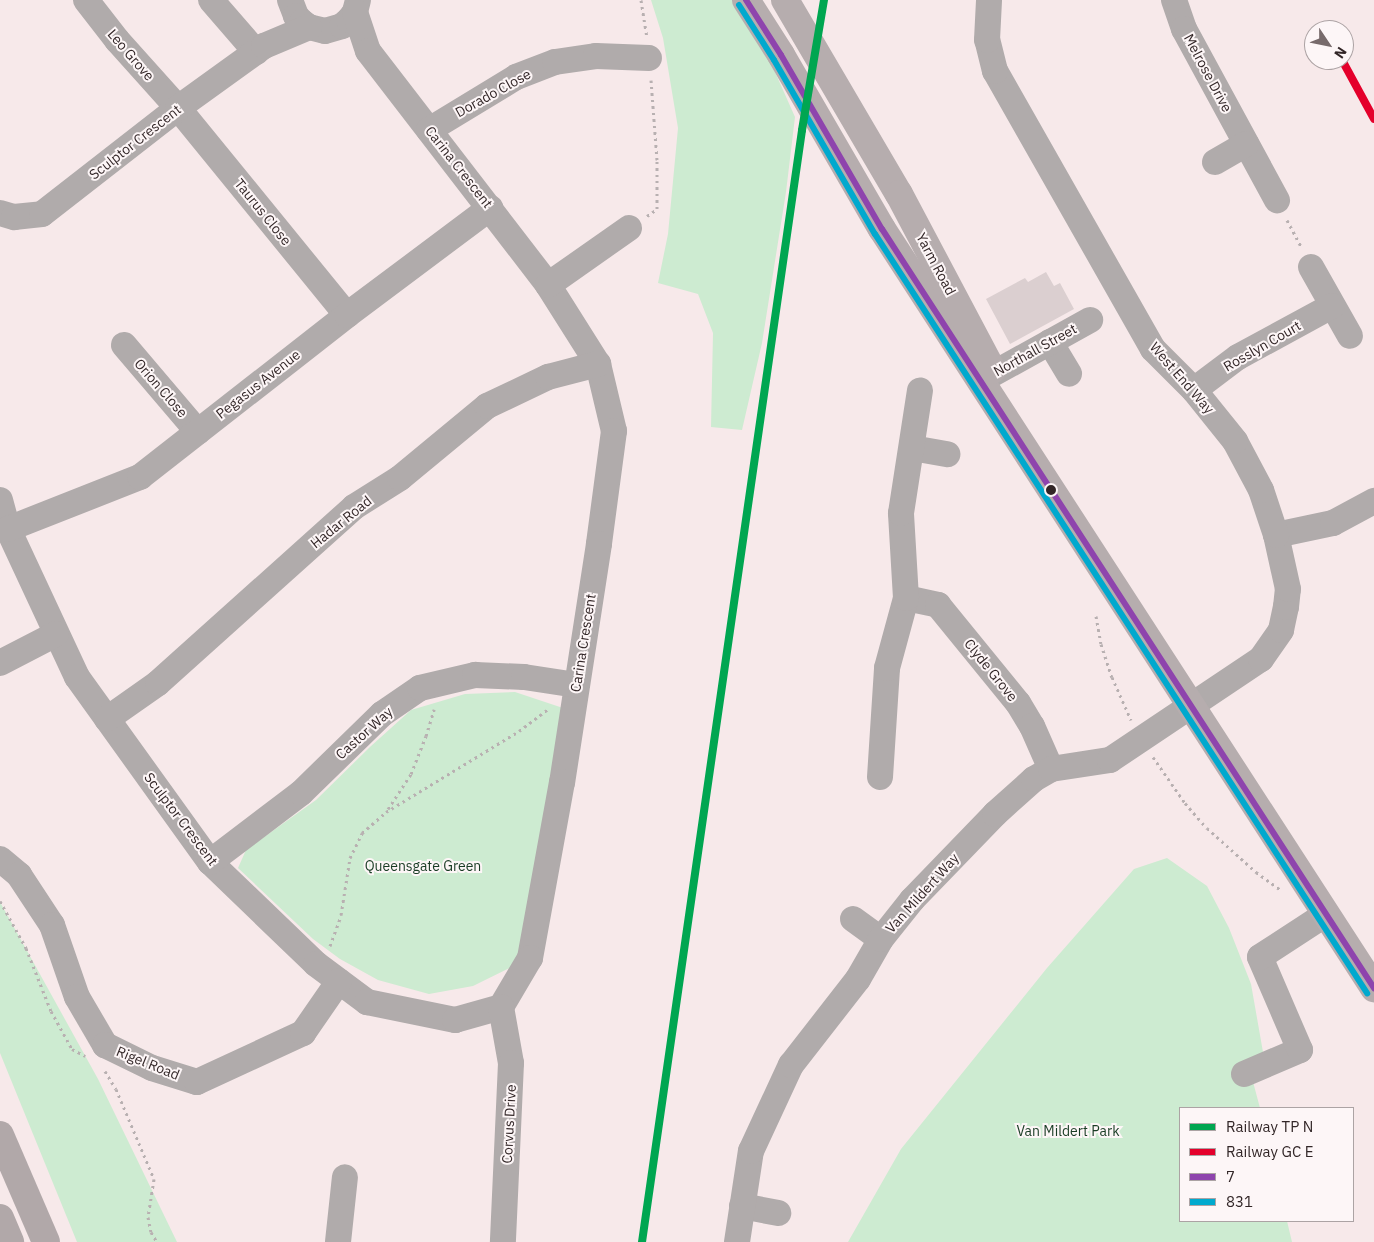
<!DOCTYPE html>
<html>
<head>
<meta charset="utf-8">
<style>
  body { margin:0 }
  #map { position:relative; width:1374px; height:1242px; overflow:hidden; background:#f7e9ea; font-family:"IBM Plex Sans",sans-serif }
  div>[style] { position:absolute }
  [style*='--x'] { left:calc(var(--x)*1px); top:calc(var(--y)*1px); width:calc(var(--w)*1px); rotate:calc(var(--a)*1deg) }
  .green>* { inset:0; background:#cdebd1 }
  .building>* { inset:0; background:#dbcfd0 }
  .path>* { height:3px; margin-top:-1.5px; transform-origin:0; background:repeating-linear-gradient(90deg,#b8b0b1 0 2.5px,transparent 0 6.5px) }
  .minor>* { height:26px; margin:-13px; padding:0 13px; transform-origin:13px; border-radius:13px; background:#b0abab }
  .major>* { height:28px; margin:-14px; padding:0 14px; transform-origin:14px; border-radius:14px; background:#b6adae }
  .highway>* { height:28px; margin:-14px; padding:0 14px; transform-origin:14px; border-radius:14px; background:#b1a8a9 }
  .bus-1>* { height:6px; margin:-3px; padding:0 3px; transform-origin:3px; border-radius:3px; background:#8e44ad }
  .bus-2>* { height:6px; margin:-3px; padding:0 3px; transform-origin:3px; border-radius:3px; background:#00a9ce }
  .rail-1>* { height:8px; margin:-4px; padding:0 4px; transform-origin:4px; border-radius:4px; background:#00a651 }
  .rail-2>* { height:8px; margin:-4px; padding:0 4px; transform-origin:4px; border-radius:4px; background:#e4002b }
  .dots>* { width:14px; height:14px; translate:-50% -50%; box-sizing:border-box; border:2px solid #fdf6f7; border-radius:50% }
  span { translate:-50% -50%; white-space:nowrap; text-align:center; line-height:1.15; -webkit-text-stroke:4px #fdf6f7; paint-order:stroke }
  .street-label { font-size:14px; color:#322627 }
  .park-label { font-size:14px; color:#193c24 }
  .legend { position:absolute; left:1179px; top:1107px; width:175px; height:115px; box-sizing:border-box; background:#fdf6f7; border:1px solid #aca3a4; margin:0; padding:6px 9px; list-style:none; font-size:15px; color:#322627 }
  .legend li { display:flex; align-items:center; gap:10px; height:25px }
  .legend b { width:25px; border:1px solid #aca3a4 }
  .north { position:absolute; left:1304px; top:20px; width:50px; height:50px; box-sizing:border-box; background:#fdf6f7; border:1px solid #aca3a4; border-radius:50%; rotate:124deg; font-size:14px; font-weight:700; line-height:20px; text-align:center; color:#322627 }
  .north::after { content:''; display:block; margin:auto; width:18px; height:22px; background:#776a6b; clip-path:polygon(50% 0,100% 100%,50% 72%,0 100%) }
</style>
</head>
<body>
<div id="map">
  <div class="green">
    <i style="clip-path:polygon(651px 0,733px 0,771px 63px,795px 117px,786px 192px,762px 343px,742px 430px,711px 427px,713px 333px,698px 294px,658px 283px,668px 234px,678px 128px,663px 38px)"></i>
    <i style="clip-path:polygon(515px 692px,572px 711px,530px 958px,473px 986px,429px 994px,378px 980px,340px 959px,313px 939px,238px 868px,246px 850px,316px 800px,371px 746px,411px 710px,465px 694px)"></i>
    <i style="clip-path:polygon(1167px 858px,1207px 886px,1229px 928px,1251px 984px,1263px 1052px,1252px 1078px,1260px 1108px,1180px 1108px,1180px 1221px,1287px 1221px,1292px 1242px,848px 1242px,901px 1149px,1047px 968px,1134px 869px)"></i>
    <i style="clip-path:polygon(0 902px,98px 1079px,177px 1242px,77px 1242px,0 1053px)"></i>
  </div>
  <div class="building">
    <i style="clip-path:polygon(1046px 272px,1054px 286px,1060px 283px,1074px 309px,1010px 344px,986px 299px,1025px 278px,1028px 282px)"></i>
  </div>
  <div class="path">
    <i style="--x:641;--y:0;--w:36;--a:81"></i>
    <i style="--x:647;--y:216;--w:12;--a:-35"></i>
    <i style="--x:657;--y:209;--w:49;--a:-90"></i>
    <i style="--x:657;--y:160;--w:80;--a:-94.3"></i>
    <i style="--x:1287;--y:220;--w:32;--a:62"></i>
    <i style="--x:1096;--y:616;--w:28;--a:80"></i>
    <i style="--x:1101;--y:644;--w:35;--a:72"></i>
    <i style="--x:1112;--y:677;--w:47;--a:66.2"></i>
    <i style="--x:1153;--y:757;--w:56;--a:55.2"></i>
    <i style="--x:1185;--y:803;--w:33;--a:49"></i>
    <i style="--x:1207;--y:828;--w:66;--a:41.9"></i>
    <i style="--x:1256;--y:872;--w:31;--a:36"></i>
    <i style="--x:388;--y:809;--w:42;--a:-56.7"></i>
    <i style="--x:411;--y:774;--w:41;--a:-68.5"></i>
    <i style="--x:426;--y:736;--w:28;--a:-73"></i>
    <i style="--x:0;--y:901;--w:54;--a:61"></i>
    <i style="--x:26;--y:948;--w:68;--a:68.4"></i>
    <i style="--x:51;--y:1011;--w:43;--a:61.1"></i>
    <i style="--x:72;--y:1049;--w:15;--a:28"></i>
    <i style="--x:330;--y:946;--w:33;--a:-70"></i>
    <i style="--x:341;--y:915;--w:58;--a:-81"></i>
    <i style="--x:350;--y:858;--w:28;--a:-64"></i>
    <i style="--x:362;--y:833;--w:32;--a:-41"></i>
    <i style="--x:386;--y:812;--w:156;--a:-31.3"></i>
    <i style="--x:519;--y:731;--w:38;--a:-37"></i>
    <i style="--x:105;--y:1071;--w:21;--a:59"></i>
    <i style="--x:116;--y:1089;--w:98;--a:67.1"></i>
    <i style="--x:154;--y:1179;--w:38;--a:99"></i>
    <i style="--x:148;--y:1217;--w:15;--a:79"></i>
    <i style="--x:151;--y:1232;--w:12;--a:59"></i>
  </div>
  <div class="minor">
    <i style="--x:86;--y:0;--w:51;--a:52.2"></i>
    <i style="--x:117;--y:40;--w:91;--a:48.1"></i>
    <i style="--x:178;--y:108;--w:267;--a:50.8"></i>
    <i style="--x:211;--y:0;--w:69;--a:49.1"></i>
    <i style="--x:290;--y:0;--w:17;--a:69"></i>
    <i style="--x:296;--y:16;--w:8;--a:45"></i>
    <i style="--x:302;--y:22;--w:9;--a:36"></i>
    <i style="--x:309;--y:27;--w:16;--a:14"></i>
    <i style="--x:325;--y:31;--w:18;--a:-16"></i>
    <i style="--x:342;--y:26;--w:9;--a:-41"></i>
    <i style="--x:349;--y:20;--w:10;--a:-53"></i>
    <i style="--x:355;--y:12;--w:12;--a:-76"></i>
    <i style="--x:1174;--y:0;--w:31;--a:71"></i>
    <i style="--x:1184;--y:29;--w:195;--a:61.5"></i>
    <i style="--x:355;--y:12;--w:41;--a:71.6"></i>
    <i style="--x:368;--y:51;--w:295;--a:52.4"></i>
    <i style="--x:548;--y:285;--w:93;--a:57.7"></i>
    <i style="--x:598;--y:364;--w:69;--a:76.6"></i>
    <i style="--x:614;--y:431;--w:114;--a:97.6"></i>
    <i style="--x:599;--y:544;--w:241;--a:98.8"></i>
    <i style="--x:562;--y:782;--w:179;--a:100.3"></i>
    <i style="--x:530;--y:958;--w:57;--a:120.6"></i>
    <i style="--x:429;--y:130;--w:102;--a:-31.3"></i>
    <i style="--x:516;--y:77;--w:42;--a:-21"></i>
    <i style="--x:555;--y:62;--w:41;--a:-8.3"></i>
    <i style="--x:596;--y:56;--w:53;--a:2.2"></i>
    <i style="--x:1215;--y:162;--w:36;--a:-30"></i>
    <i style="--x:0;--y:213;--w:15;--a:16"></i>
    <i style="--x:14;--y:217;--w:28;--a:-6"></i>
    <i style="--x:42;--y:214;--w:172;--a:-37.9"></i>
    <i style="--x:178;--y:108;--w:106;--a:-35.8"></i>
    <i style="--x:264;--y:46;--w:49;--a:-22.9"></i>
    <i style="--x:1311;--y:267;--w:79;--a:60.5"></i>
    <i style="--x:548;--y:285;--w:99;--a:-35.1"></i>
    <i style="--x:1050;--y:342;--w:37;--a:59"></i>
    <i style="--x:124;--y:345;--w:114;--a:49.6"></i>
    <i style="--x:980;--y:381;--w:126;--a:-29"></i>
    <i style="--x:1194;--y:390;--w:55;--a:-36.9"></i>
    <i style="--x:1238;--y:357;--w:107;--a:-28.5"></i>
    <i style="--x:912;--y:448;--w:36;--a:10"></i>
    <i style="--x:0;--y:500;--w:30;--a:75"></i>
    <i style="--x:8;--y:529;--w:163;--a:65"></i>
    <i style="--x:77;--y:677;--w:228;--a:54.3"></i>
    <i style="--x:210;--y:862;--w:147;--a:43.9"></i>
    <i style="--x:316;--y:964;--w:64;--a:36.7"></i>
    <i style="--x:367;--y:1002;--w:90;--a:11.6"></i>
    <i style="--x:455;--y:1020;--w:48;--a:-15.8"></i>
    <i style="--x:8;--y:529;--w:142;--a:-21.5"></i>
    <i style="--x:140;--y:477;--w:263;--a:-38"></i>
    <i style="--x:347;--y:315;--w:179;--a:-36.8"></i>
    <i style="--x:1276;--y:535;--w:58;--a:-11.9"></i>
    <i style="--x:1333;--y:523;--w:47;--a:-28.2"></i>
    <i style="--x:906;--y:598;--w:33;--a:12"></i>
    <i style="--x:938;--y:605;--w:127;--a:50.8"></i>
    <i style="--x:1018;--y:703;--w:27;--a:59"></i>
    <i style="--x:1032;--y:726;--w:47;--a:66.2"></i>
    <i style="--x:0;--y:663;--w:63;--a:-27.4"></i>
    <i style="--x:107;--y:719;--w:62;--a:-35.2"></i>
    <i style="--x:158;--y:683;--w:263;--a:-41.9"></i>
    <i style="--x:354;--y:507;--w:54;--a:-32.2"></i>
    <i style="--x:400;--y:478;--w:113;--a:-39.6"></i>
    <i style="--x:487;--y:406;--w:68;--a:-25.4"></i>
    <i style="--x:548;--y:377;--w:52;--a:-14.6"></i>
    <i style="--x:880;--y:777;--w:109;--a:-86.3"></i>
    <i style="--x:887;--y:668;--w:73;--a:-74.8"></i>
    <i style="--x:906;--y:598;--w:85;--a:-93.4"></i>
    <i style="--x:901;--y:513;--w:124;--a:-81.2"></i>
    <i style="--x:0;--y:859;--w:25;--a:40"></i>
    <i style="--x:19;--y:875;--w:60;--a:56.6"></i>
    <i style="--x:52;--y:925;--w:76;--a:70.9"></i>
    <i style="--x:77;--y:997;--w:56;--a:59.7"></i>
    <i style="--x:105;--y:1045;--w:52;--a:26.1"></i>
    <i style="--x:152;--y:1068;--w:47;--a:17.3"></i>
    <i style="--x:197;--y:1082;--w:117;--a:-24.8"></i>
    <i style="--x:303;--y:1033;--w:63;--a:-55.3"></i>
    <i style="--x:210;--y:862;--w:114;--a:-37.2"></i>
    <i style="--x:301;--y:793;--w:113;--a:-44.3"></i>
    <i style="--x:382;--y:714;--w:46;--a:-34.4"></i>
    <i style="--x:420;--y:688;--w:57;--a:-13.3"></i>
    <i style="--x:475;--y:675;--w:49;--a:2.3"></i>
    <i style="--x:524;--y:677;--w:53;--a:8.7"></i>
    <i style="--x:853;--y:919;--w:34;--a:36"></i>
    <i style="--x:501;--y:1007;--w:57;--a:79.9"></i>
    <i style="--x:511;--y:1063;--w:179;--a:92.6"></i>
    <i style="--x:1244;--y:1074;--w:61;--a:-23.2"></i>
    <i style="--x:1300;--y:1050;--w:101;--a:-113.3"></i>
    <i style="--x:1260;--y:957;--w:79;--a:-33.1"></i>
    <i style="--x:742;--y:1206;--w:37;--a:11"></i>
    <i style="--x:338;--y:1242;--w:65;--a:-83.9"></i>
    <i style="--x:737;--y:1242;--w:92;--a:-81.3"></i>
    <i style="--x:751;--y:1151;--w:95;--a:-65.1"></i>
    <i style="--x:791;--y:1065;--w:109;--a:-52.1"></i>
    <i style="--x:858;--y:979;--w:46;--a:-60.1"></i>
    <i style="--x:881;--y:939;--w:50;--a:-51.5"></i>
    <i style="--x:912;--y:900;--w:120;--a:-46"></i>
    <i style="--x:995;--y:814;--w:52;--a:-41.9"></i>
    <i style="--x:1034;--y:779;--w:20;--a:-30"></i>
    <i style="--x:1051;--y:769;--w:60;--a:-8.7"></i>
    <i style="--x:1110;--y:760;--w:182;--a:-33.8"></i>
    <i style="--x:1261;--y:659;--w:35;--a:-55"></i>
    <i style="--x:1281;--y:630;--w:24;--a:-78"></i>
    <i style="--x:1286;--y:607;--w:18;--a:-84"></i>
    <i style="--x:1288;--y:589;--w:55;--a:-102.5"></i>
    <i style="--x:1276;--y:535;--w:47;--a:-108.4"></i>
    <i style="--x:1261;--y:490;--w:55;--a:-118"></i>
    <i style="--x:1235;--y:441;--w:65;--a:-128.8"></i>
    <i style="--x:1194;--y:390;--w:58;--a:-135"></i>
    <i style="--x:1153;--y:349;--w:320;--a:-119.6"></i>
    <i style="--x:995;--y:71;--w:32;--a:-104"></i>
    <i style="--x:987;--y:40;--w:40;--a:-87.1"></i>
  </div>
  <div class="major">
    <i style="--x:746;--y:0;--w:65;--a:57.5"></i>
    <i style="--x:781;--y:55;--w:201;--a:59.9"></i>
    <i style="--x:882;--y:229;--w:905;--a:57.05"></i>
    <i style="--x:785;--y:0;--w:225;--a:59.6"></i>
    <i style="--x:899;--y:194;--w:199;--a:62.1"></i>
  </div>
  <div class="highway">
    <i style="--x:0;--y:1135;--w:116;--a:66.7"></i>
    <i style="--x:0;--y:1218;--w:26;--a:67"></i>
  </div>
  <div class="bus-1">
    <i style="--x:746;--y:0;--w:65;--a:57.5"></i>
    <i style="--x:781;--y:55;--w:201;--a:59.9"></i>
    <i style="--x:882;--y:229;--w:905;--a:57.05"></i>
  </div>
  <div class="bus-2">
    <i style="--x:739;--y:5;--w:65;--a:57.5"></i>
    <i style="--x:774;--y:60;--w:201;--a:59.9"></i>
    <i style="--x:875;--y:234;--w:905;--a:57.05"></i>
  </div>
  <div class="rail-1">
    <i style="--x:642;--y:1242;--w:1123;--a:-81.81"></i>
    <i style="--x:802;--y:130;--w:132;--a:-80.4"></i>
  </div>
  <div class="rail-2">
    <i style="--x:1342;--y:60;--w:67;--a:61.5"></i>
  </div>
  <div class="dots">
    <i style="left:1051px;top:490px;background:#322627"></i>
  </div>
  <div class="street-label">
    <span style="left:131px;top:55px;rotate:49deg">Leo Grove</span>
    <span style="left:1208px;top:73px;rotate:62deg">Melrose Drive</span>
    <span style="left:493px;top:93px;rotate:-29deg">Dorado Close</span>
    <span style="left:135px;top:142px;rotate:-38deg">Sculptor Crescent</span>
    <span style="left:459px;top:167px;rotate:52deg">Carina Crescent</span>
    <span style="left:263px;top:212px;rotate:51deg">Taurus Close</span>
    <span style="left:936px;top:264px;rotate:62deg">Yarm Road</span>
    <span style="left:1262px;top:346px;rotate:-30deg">Rosslyn Court</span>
    <span style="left:1035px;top:350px;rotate:-29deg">Northall Street</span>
    <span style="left:1182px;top:378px;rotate:49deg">West End Way</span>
    <span style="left:258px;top:384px;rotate:-38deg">Pegasus Avenue</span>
    <span style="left:161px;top:388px;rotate:49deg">Orion Close</span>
    <span style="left:341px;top:522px;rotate:-39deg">Hadar Road</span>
    <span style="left:583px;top:643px;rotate:-81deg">Carina Crescent</span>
    <span style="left:991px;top:670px;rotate:51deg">Clyde Grove</span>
    <span style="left:364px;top:733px;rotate:-42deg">Castor Way</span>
    <span style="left:181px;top:819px;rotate:53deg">Sculptor Crescent</span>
    <span style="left:922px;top:893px;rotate:-48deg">Van Mildert Way</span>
    <span style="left:148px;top:1063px;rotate:22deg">Rigel Road</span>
    <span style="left:509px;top:1124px;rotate:-87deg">Corvus Drive</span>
  </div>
  <div class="park-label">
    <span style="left:423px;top:866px">Queensgate Green</span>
    <span style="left:1068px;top:1131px">Van Mildert Park</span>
  </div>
  <ul class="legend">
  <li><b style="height:6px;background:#00a651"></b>Railway TP N</li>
  <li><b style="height:6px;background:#e4002b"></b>Railway GC E</li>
  <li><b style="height:6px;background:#8e44ad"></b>7</li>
  <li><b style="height:6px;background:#00a9ce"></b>831</li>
  </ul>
  <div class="north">N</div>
</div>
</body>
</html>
